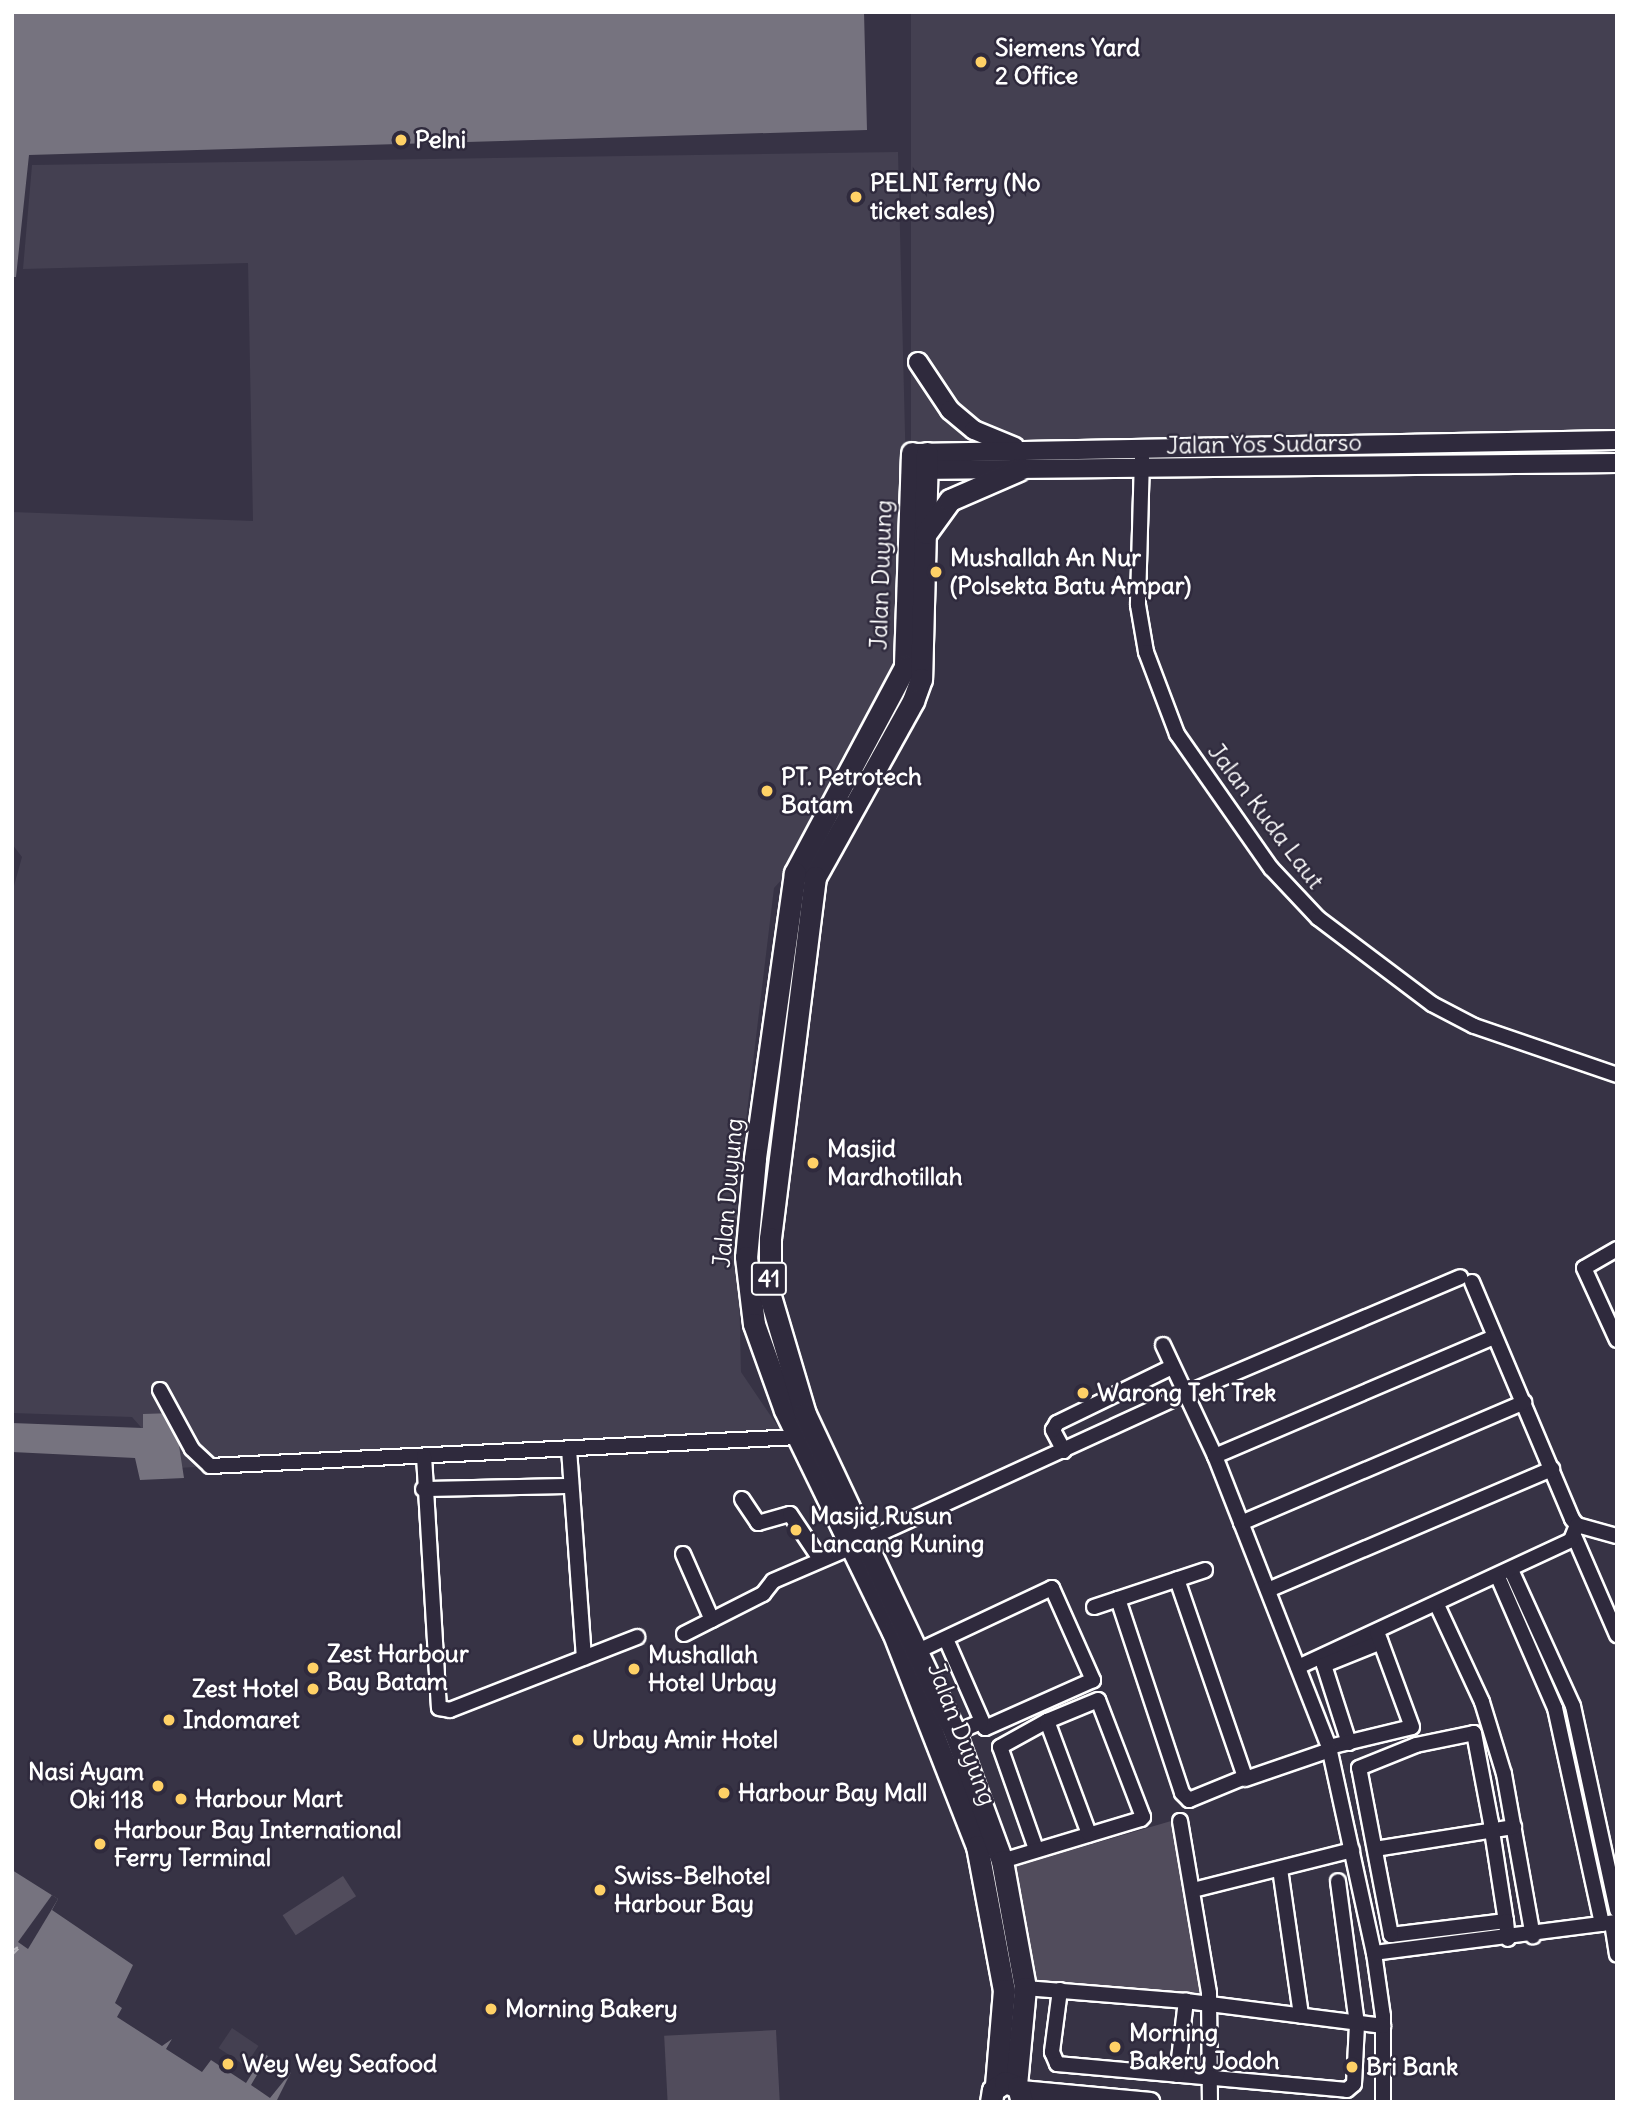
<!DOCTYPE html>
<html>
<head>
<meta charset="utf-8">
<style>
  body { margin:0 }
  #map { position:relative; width:1629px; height:2114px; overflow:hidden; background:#373345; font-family:Delius,sans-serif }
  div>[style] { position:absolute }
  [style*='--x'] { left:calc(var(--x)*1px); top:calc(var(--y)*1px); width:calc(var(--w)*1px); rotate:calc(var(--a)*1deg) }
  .built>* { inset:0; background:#444051; transform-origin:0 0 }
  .green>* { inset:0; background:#514c5c; transform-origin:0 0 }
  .water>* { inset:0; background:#76737f }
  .pier>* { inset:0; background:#373345 }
  .ferry>* { height:2px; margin-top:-1px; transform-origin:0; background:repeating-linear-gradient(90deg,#b4b2b9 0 9px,transparent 0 16px) }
  .roads { filter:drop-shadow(2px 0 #fff) drop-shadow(-2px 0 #fff) drop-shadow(0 2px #fff) drop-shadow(0 -2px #fff) }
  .minor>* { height:14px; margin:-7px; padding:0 7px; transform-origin:7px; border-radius:7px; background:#2f2a3d }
  .major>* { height:18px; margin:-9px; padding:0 9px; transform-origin:9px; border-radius:9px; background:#2f2a3d }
  .highway>* { height:21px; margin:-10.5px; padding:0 10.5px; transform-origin:10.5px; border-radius:10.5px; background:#2f2a3d }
  .dots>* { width:19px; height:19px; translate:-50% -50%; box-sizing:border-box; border:4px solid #2f2a3d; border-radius:50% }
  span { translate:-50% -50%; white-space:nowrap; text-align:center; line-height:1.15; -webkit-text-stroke:5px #2f2a3d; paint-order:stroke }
  .shield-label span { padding:2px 5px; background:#2f2a3d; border:2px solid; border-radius:5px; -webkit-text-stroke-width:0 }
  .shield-label { font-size:23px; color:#fff; font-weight:700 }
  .poi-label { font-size:24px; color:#fff; font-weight:700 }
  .left { translate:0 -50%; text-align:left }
  .right { translate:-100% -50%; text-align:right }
  .street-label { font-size:24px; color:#fff }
  .frame { position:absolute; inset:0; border:14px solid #fff; pointer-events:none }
</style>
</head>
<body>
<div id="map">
  <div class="built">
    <i style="left:911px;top:12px;width:706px;height:434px"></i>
    <i style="clip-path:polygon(898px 152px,911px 673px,808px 851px,774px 888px,737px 1195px,741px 1372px,785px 1437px,177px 1468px,132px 1417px,12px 1413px,12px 893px,22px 857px,12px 844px,12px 512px,253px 521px,248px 263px,23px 269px,32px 165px)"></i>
    <i style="left:232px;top:2028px;width:32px;height:24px;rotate:34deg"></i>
  </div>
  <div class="green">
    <i style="clip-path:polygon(1178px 1819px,1208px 2002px,1027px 1987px,1013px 1867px)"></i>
    <i style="left:343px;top:1876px;width:24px;height:72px;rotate:57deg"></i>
    <i style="left:776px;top:2030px;width:72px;height:112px;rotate:87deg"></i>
  </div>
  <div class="water">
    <i style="clip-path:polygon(12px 12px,864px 12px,867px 130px,29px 155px,16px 277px,12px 277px)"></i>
    <i style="clip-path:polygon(174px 1413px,184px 1478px,140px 1480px,135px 1458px,12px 1452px,12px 1423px,143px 1428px,143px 1414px)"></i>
    <i style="clip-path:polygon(12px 1870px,58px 1899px,52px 1910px,133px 1965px,115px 2003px,122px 2008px,117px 2017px,162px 2046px,172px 2039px,166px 2049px,202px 2072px,211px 2060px,246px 2083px,264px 2054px,268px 2056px,251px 2085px,270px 2098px,291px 2072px,276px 2102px,12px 2102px)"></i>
  </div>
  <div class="pier">
    <i style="clip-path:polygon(52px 1895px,58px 1899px,28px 1949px,18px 1942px)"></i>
  </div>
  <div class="ferry">
    <i style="--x:12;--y:1951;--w:7;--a:-34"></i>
    <i style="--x:12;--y:1955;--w:14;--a:-45"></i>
  </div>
  <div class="roads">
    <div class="minor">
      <i style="--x:1142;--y:458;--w:147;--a:91.6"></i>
      <i style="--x:1138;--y:605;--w:48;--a:80.3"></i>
      <i style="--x:1146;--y:652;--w:88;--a:69.3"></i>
      <i style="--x:1177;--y:734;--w:164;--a:55"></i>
      <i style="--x:1271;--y:868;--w:69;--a:46.8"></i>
      <i style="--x:1318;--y:918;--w:143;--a:37"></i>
      <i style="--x:1432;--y:1004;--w:47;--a:27.6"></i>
      <i style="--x:1474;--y:1026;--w:151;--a:18.9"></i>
      <i style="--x:1617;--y:1249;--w:38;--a:150"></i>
      <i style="--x:1584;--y:1268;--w:79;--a:65.4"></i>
      <i style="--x:1472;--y:1282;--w:257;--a:67.1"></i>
      <i style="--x:1572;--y:1519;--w:8;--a:50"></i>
      <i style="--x:1577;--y:1525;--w:41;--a:15.4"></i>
      <i style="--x:1163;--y:1345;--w:123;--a:64.9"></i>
      <i style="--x:1215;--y:1456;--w:313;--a:68.6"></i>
      <i style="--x:1329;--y:1747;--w:211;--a:77.7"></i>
      <i style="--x:1374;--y:1953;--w:64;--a:81.9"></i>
      <i style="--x:1383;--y:2016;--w:86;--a:90"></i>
      <i style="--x:160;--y:1390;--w:67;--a:61.5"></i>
      <i style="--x:192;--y:1449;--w:25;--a:43"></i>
      <i style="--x:210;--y:1466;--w:589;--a:-2.82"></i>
      <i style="--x:569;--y:1449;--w:209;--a:85.9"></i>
      <i style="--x:1064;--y:1451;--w:24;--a:-118"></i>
      <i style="--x:1053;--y:1430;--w:8;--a:-60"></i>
      <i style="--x:1057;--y:1423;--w:128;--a:-26"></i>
      <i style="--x:424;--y:1456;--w:252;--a:86.6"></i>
      <i style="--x:439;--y:1708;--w:11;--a:10"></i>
      <i style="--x:450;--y:1710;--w:201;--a:-21.3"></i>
      <i style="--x:1215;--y:1456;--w:303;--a:-23.1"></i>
      <i style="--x:423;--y:1489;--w:147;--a:-1.2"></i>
      <i style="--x:742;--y:1499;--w:29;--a:56"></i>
      <i style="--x:758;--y:1523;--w:33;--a:-16"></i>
      <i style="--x:790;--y:1514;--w:54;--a:56.3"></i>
      <i style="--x:1241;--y:1523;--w:308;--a:-23.1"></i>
      <i style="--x:1575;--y:1538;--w:106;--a:66.6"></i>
      <i style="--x:866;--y:1540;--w:351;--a:-24.6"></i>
      <i style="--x:1185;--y:1394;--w:299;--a:-23"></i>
      <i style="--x:683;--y:1554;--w:72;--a:66.3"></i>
      <i style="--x:1511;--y:1570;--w:149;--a:65.5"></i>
      <i style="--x:1573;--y:1706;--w:209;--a:77.8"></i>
      <i style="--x:1498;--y:1577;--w:143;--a:66.5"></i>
      <i style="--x:1555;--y:1708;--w:221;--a:77.7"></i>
      <i style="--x:1268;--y:1590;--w:309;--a:-23.1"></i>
      <i style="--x:1118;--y:1599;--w:204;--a:71.7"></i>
      <i style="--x:1182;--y:1793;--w:10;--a:45"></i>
      <i style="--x:1189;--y:1800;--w:61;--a:-22.3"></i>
      <i style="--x:1245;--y:1777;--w:209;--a:-109"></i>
      <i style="--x:1437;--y:1605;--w:107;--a:65.1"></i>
      <i style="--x:1482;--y:1702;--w:75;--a:73"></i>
      <i style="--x:1504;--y:1774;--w:165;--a:79.9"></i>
      <i style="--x:1094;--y:1607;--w:117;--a:-18.4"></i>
      <i style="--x:684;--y:1634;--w:89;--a:-26.9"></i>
      <i style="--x:763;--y:1594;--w:16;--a:-52"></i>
      <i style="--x:773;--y:1581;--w:86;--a:-23.3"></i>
      <i style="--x:918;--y:1651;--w:148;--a:-25.2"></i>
      <i style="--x:1052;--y:1588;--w:101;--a:66"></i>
      <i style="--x:1093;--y:1680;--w:118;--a:156"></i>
      <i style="--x:985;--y:1728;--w:97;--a:-113.7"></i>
      <i style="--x:1298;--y:1667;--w:301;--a:-24.9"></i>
      <i style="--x:1571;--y:1540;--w:16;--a:-68"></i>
      <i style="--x:955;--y:1733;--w:28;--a:-23"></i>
      <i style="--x:1349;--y:1743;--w:82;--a:-107.8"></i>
      <i style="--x:1324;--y:1665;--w:61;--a:-22"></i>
      <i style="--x:1329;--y:1747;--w:85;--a:-13.5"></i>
      <i style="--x:1412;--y:1727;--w:101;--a:-110.2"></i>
      <i style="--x:1245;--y:1779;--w:90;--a:-18.8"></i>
      <i style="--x:1180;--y:1821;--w:174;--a:80.4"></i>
      <i style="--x:1209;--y:1993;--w:109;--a:89.5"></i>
      <i style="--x:1036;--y:1849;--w:108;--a:-109.4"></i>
      <i style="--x:1000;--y:1747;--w:54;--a:-29"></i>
      <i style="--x:1375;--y:1849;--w:141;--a:-9"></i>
      <i style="--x:1002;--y:1861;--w:145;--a:-16.8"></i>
      <i style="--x:1141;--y:1819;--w:3;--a:-45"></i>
      <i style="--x:1143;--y:1817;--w:125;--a:-111"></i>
      <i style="--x:1098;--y:1700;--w:55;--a:157.6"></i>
      <i style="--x:1047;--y:1721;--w:121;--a:69.6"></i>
      <i style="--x:1280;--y:1869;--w:148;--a:81.8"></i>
      <i style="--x:1193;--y:1890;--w:164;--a:-14.1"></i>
      <i style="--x:1506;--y:1921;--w:116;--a:173.1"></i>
      <i style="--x:1391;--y:1935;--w:170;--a:-100.8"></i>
      <i style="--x:1359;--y:1768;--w:61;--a:-22"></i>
      <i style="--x:1416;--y:1745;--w:59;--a:-11.7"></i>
      <i style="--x:1474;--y:1733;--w:92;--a:79.3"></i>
      <i style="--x:1491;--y:1823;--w:8;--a:83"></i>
      <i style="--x:1492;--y:1831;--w:91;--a:81.2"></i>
      <i style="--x:1506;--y:1921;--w:18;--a:84"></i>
      <i style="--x:1612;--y:1923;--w:32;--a:81"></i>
      <i style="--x:1374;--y:1953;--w:245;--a:-7.3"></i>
      <i style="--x:1025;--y:1988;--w:162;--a:4.6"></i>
      <i style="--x:1186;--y:2001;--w:199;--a:7.2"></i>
      <i style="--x:1060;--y:1990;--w:63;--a:97.4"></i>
      <i style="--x:1052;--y:2052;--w:13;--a:67"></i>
      <i style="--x:1057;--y:2064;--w:291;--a:5.1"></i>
      <i style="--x:1347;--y:2090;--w:9;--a:-41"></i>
      <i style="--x:1354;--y:2084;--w:60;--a:-87.1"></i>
      <i style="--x:1357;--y:2024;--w:144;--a:-97.6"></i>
      <i style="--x:1177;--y:2075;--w:75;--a:-83.1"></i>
    </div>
    <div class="major">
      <i style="--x:918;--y:362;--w:58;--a:56.3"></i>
      <i style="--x:950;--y:410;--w:31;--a:40"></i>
      <i style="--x:974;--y:430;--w:44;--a:22.5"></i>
      <i style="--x:916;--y:453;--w:701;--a:-1.06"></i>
      <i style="--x:913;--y:470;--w:704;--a:-0.57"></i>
      <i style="--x:1021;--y:2090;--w:130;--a:5.3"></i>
    </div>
    <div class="highway">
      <i style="--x:912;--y:453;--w:214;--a:91.9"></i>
      <i style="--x:905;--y:667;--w:234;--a:118.1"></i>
      <i style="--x:795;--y:873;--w:289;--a:98"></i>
      <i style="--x:755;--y:1159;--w:98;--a:95.2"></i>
      <i style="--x:746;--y:1257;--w:67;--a:83.2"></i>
      <i style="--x:754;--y:1324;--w:91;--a:70.2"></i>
      <i style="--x:785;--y:1410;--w:247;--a:64.1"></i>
      <i style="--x:893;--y:1632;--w:230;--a:68.6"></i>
      <i style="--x:977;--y:1846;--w:147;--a:79.4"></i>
      <i style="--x:1004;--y:1990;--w:96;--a:94.8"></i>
      <i style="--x:927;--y:453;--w:226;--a:91.5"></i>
      <i style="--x:921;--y:679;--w:23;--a:110"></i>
      <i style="--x:913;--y:701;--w:201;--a:119.1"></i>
      <i style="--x:815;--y:877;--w:364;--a:97.1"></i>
      <i style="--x:770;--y:1238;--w:58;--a:90"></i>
      <i style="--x:770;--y:1296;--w:123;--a:73.5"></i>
      <i style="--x:805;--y:1414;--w:353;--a:64.8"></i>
      <i style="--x:955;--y:1733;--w:136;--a:69.8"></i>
      <i style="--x:1002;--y:1861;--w:129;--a:79.7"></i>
      <i style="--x:1025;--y:1988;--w:97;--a:95.3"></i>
      <i style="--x:926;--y:533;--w:41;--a:-54"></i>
      <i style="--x:950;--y:500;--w:75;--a:-23.5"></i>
      <i style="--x:991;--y:2102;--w:12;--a:-81"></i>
      <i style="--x:993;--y:2090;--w:14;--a:-34"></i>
      <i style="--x:1005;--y:2082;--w:14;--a:21"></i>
      <i style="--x:1018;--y:2087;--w:16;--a:75"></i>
    </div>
  </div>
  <div class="dots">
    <i style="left:981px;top:62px;background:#ffd166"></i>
    <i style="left:401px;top:140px;background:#ffd166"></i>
    <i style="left:856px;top:197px;background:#ffd166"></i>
    <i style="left:936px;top:572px;background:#ffd166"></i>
    <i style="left:767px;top:791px;background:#ffd166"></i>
    <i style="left:813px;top:1163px;background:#ffd166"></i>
    <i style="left:1083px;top:1393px;background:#ffd166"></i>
    <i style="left:796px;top:1530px;background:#ffd166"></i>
    <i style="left:313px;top:1668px;background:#ffd166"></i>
    <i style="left:634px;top:1669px;background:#ffd166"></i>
    <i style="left:313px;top:1689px;background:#ffd166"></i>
    <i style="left:169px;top:1720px;background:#ffd166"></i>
    <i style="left:578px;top:1740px;background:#ffd166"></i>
    <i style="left:158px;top:1786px;background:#ffd166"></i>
    <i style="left:724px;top:1793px;background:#ffd166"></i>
    <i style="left:181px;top:1799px;background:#ffd166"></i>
    <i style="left:100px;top:1844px;background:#ffd166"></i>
    <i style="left:600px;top:1890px;background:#ffd166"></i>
    <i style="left:491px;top:2009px;background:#ffd166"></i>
    <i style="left:1115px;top:2047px;background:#ffd166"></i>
    <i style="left:228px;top:2064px;background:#ffd166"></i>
    <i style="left:1352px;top:2067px;background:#ffd166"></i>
  </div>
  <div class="shield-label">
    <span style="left:769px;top:1279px">41</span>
  </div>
  <div class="poi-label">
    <span class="left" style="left:995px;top:62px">Siemens Yard<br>2 Office</span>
    <span class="left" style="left:415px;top:140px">Pelni</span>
    <span class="left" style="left:870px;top:197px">PELNI ferry (No<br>ticket sales)</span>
    <span class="left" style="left:950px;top:572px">Mushallah An Nur<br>(Polsekta Batu Ampar)</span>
    <span class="left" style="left:781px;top:791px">PT. Petrotech<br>Batam</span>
    <span class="left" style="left:827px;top:1163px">Masjid<br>Mardhotillah</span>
    <span class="left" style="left:1097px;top:1393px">Warong Teh Trek</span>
    <span class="left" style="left:810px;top:1530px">Masjid Rusun<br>Lancang Kuning</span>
    <span class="left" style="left:327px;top:1668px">Zest Harbour<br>Bay Batam</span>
    <span class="left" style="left:648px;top:1669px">Mushallah<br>Hotel Urbay</span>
    <span class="right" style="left:299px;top:1689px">Zest Hotel</span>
    <span class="left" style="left:183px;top:1720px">Indomaret</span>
    <span class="left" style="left:592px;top:1740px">Urbay Amir Hotel</span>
    <span class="right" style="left:144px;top:1786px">Nasi Ayam<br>Oki 118</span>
    <span class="left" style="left:738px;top:1793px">Harbour Bay Mall</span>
    <span class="left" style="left:195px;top:1799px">Harbour Mart</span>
    <span class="left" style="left:114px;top:1844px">Harbour Bay International<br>Ferry Terminal</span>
    <span class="left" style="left:614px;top:1890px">Swiss-Belhotel<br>Harbour Bay</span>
    <span class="left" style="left:505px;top:2009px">Morning Bakery</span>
    <span class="left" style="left:1129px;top:2047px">Morning<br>Bakery Jodoh</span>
    <span class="left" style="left:242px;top:2064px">Wey Wey Seafood</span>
    <span class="left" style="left:1366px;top:2067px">Bri Bank</span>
  </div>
  <div class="street-label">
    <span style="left:1264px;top:444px;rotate:-1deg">Jalan Yos Sudarso</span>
    <span style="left:881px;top:575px;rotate:-88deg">Jalan Duyung</span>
    <span style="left:1266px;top:816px;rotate:53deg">Jalan Kuda Laut</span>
    <span style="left:728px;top:1193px;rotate:-85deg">Jalan Duyung</span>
    <span style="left:962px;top:1734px;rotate:69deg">Jalan Duyung</span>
  </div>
  <div class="frame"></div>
</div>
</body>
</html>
